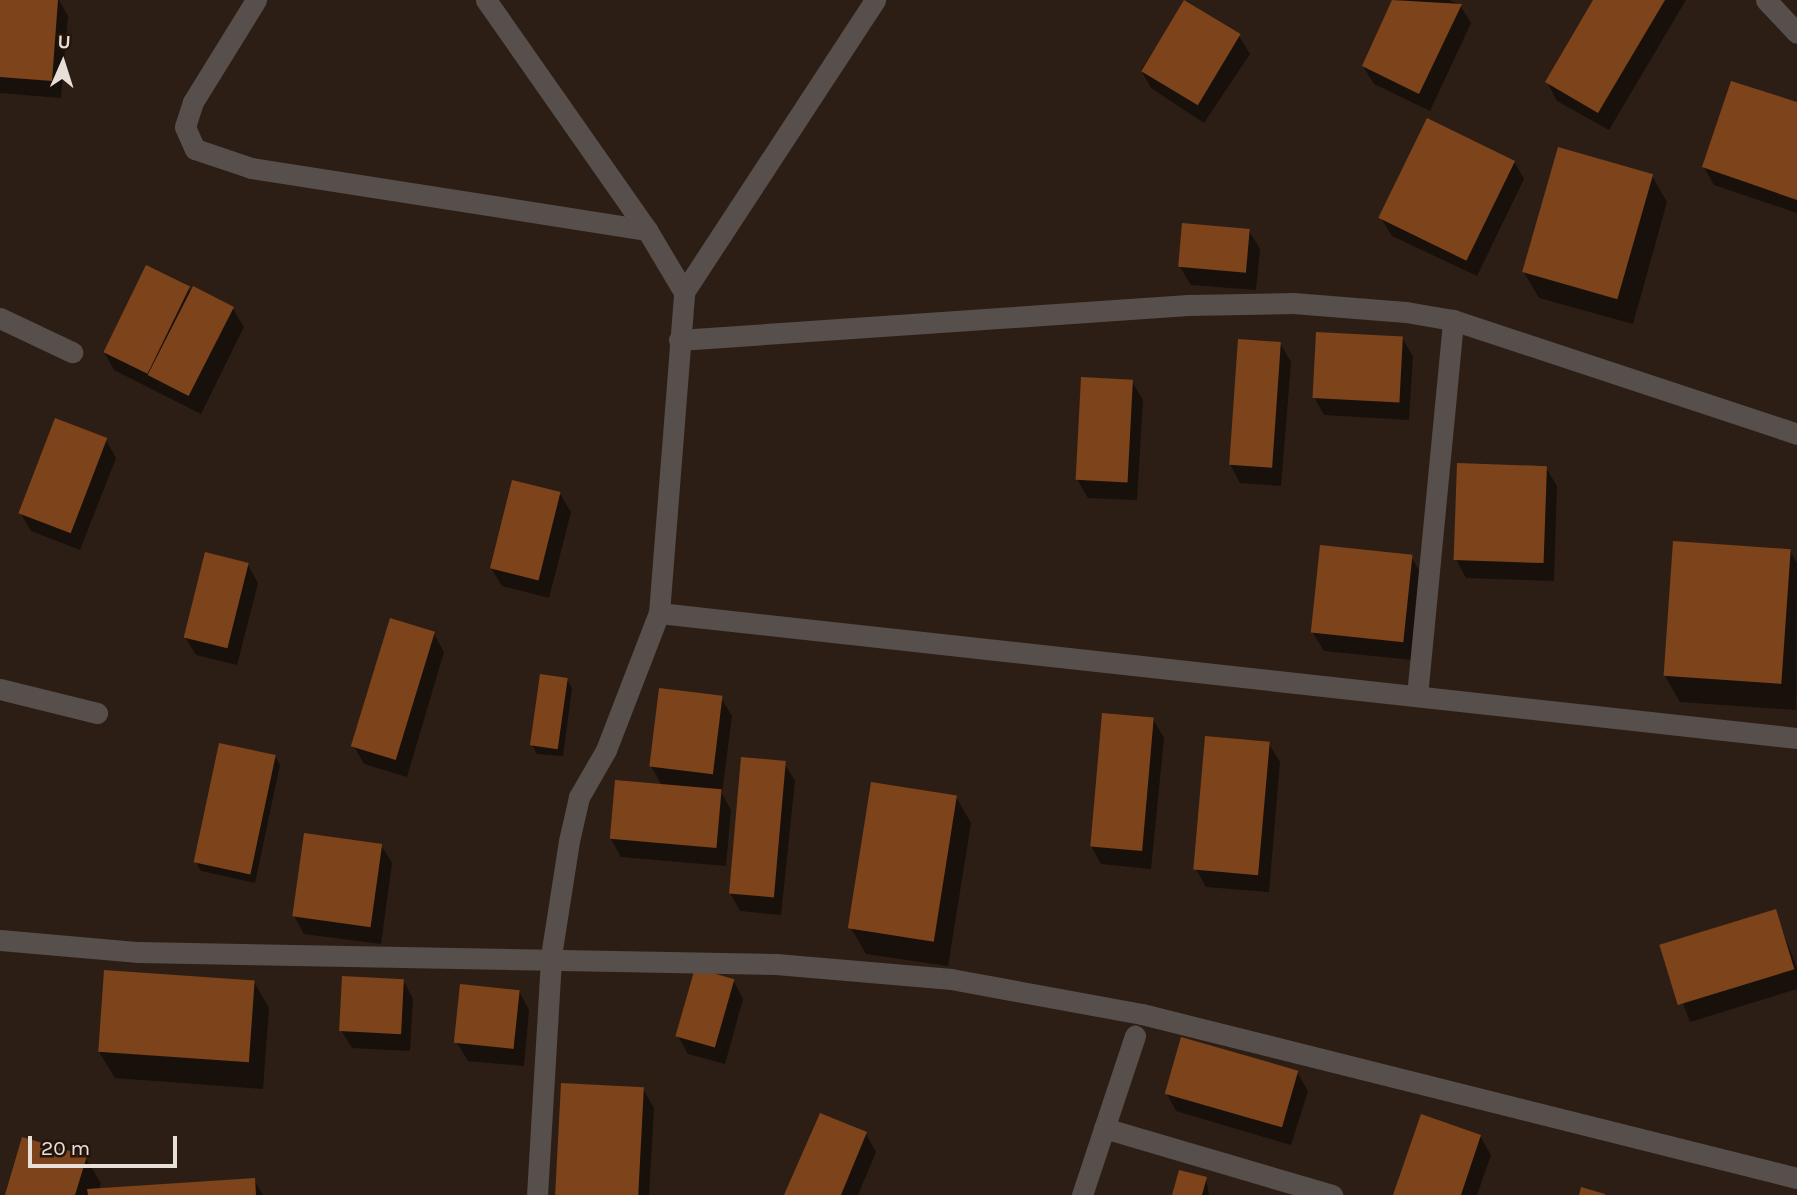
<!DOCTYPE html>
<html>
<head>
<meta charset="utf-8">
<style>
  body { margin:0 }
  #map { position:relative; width:1797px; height:1195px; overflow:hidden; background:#2d1e15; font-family:Karla,sans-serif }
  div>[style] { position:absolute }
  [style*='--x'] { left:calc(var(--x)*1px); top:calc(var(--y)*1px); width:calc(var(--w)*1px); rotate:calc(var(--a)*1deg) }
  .shadow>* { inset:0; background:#0007 }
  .building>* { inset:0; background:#7d431a; transform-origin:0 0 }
  .minor>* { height:21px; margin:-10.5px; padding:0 10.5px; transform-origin:10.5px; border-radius:10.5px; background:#574f4b }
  span { translate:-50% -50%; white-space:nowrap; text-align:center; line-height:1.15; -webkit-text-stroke:5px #23150c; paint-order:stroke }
  .north { position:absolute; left:28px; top:28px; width:70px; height:70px; -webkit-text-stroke:5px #23150c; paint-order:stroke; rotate:3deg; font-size:19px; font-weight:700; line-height:28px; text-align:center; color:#e9dfd9 }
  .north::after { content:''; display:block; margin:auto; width:24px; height:32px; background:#e9dfd9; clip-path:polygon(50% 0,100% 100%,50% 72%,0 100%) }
  .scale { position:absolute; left:28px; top:1136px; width:149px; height:32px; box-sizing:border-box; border:4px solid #e9dfd9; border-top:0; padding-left:9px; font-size:21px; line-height:24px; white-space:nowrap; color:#e9dfd9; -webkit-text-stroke:5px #23150c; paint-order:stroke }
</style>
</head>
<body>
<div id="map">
  <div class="shadow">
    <i style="clip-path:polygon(0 0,59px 0,68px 16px,61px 98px,0 93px)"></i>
    <i style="clip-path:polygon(1394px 0,1449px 0,1460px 5px,1471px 23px,1430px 111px,1374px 84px,1363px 66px)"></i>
    <i style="clip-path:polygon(1595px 0,1686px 0,1609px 130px,1557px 101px,1547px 82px)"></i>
    <i style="clip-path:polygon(1186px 1px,1239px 36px,1250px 54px,1204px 123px,1151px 88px,1141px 70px)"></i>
    <i style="clip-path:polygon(1797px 104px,1797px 213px,1714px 185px,1704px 167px)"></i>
    <i style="clip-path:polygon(1514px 161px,1524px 179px,1477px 276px,1392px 236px,1381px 218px)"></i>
    <i style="clip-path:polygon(1652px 176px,1667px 202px,1633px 324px,1539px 298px,1524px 272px)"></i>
    <i style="clip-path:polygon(1249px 231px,1260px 249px,1256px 290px,1191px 285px,1180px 267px)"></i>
    <i style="clip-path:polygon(188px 287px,191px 293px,194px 289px,233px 309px,244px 327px,201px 414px,114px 370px,104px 352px)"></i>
    <i style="clip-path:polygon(1402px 338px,1413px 356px,1409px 420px,1324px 415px,1314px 397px)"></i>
    <i style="clip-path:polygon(1280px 343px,1291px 362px,1281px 486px,1240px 483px,1230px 464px)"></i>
    <i style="clip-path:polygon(1132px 382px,1143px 400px,1137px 500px,1088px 498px,1077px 479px)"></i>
    <i style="clip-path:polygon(106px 440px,116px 458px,80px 550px,31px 531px,20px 512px)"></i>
    <i style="clip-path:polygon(1546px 468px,1557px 486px,1554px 581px,1466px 578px,1456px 559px)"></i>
    <i style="clip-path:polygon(560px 494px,571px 512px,549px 598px,502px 586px,491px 568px)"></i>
    <i style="clip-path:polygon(1790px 551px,1797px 563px,1796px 710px,1680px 702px,1665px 676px)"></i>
    <i style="clip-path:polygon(1411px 557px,1422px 575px,1413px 660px,1324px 651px,1313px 633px)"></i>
    <i style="clip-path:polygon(248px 565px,258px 583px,237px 665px,196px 655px,185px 637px)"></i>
    <i style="clip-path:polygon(434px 634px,444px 652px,407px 777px,364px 764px,354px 746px)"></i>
    <i style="clip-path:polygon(567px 680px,572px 688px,563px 756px,537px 754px,532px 745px)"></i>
    <i style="clip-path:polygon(721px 698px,732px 716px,722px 794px,731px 810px,726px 866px,621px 857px,611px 839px,662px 786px,651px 766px)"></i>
    <i style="clip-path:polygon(1153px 719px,1164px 738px,1151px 869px,1101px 864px,1091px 846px)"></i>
    <i style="clip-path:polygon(1269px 744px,1280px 762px,1269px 892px,1206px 887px,1196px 869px)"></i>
    <i style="clip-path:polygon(275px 756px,280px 765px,255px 883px,201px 871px,196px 862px)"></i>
    <i style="clip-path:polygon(784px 763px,795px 781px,781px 915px,740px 911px,730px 893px)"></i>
    <i style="clip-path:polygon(956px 797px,971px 823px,948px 966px,866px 954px,851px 928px)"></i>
    <i style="clip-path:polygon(381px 845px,392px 863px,381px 944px,304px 934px,294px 916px)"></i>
    <i style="clip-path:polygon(1775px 911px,1797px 968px,1797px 989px,1690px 1022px,1661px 945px)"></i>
    <i style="clip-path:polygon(403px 980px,413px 999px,410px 1051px,352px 1048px,341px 1030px)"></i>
    <i style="clip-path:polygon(733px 980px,743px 999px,725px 1064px,688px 1054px,678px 1036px)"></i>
    <i style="clip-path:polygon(254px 982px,269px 1008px,263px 1089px,115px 1078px,99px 1052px)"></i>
    <i style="clip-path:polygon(519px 991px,529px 1010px,524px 1066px,468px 1061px,457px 1043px)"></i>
    <i style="clip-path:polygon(1297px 1072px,1308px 1091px,1291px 1145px,1176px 1111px,1166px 1092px)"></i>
    <i style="clip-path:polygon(643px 1089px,654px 1108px,649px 1195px,557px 1195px)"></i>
    <i style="clip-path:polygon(866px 1134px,876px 1152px,858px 1195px,786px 1195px)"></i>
    <i style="clip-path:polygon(1480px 1136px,1491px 1155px,1477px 1195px,1395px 1195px)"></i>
    <i style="clip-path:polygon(85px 1157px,101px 1183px,99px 1190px,254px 1180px,263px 1195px,7px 1195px)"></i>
    <i style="clip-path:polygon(1206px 1179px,1209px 1195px,1173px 1195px)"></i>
  </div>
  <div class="building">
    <i style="clip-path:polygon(0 0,58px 0,52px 81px,0 77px)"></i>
    <i style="left:1184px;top:0;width:66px;height:83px;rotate:31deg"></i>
    <i style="clip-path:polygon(1392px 0,1462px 4px,1419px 94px,1362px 66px)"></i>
    <i style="clip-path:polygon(1593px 0,1665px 0,1598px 113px,1545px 82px)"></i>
    <i style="clip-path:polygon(1731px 81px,1797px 102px,1797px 200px,1702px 167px)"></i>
    <i style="left:1427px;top:118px;width:98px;height:111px;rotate:26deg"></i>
    <i style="left:1558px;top:147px;width:99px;height:130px;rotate:16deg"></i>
    <i style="left:1182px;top:223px;width:68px;height:44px;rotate:5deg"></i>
    <i style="left:146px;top:265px;width:49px;height:97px;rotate:26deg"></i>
    <i style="left:193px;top:286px;width:46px;height:100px;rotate:27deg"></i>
    <i style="left:1316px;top:332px;width:87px;height:66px;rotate:3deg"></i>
    <i style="left:1238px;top:339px;width:43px;height:126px;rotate:4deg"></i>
    <i style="left:1081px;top:377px;width:52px;height:103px;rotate:3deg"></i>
    <i style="left:55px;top:418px;width:56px;height:102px;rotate:21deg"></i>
    <i style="left:1457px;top:463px;width:90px;height:97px;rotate:2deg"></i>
    <i style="left:512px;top:480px;width:50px;height:91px;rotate:14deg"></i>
    <i style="left:1673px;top:541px;width:118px;height:135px;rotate:4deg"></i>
    <i style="left:1320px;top:545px;width:93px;height:88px;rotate:6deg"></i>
    <i style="left:205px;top:552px;width:45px;height:88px;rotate:14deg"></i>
    <i style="left:390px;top:618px;width:47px;height:134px;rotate:17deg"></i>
    <i style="left:540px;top:674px;width:28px;height:72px;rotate:8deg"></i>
    <i style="left:659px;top:688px;width:64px;height:79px;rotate:7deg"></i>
    <i style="left:1102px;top:713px;width:52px;height:134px;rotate:5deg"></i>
    <i style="left:1205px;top:736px;width:65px;height:134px;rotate:5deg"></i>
    <i style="left:219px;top:743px;width:58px;height:122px;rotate:12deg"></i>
    <i style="left:741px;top:757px;width:45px;height:137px;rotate:5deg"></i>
    <i style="left:615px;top:780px;width:107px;height:59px;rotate:5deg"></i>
    <i style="left:871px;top:782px;width:87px;height:148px;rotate:9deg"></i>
    <i style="left:304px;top:833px;width:79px;height:84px;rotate:8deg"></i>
    <i style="left:1776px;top:909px;width:63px;height:122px;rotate:73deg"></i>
    <i style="left:695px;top:968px;width:41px;height:71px;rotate:16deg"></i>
    <i style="left:104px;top:970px;width:151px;height:82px;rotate:4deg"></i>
    <i style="left:342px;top:976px;width:62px;height:55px;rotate:3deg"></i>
    <i style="left:460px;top:984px;width:60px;height:59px;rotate:6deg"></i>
    <i style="left:1181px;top:1037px;width:122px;height:59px;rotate:16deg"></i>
    <i style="left:561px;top:1083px;width:83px;height:112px;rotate:3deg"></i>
    <i style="clip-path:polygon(820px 1113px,867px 1132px,841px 1195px,784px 1195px)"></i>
    <i style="clip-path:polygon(1421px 1114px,1481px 1135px,1461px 1195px,1393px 1195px)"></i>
    <i style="clip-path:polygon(22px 1137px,87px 1156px,75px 1195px,5px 1195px)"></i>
    <i style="clip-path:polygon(1179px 1170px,1207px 1177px,1202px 1195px,1172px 1195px)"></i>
    <i style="clip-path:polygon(255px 1178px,256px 1195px,88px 1195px,87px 1189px)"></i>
    <i style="clip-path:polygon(1581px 1187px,1605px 1194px,1605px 1195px,1579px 1195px)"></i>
  </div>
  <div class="minor">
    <i style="--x:256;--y:0;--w:120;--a:121.7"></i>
    <i style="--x:193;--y:102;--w:26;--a:108"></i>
    <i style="--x:185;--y:127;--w:24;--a:66"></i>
    <i style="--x:195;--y:149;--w:59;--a:18.7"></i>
    <i style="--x:251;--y:168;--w:401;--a:8.9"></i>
    <i style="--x:486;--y:0;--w:281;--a:55"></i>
    <i style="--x:647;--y:230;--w:72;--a:59.2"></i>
    <i style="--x:1766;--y:0;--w:45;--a:46.8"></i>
    <i style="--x:0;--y:318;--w:80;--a:25.3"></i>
    <i style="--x:679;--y:340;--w:510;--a:-3.93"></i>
    <i style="--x:1188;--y:305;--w:105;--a:-1.1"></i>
    <i style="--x:1293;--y:303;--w:113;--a:4.6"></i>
    <i style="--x:1406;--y:312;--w:48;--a:9.7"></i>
    <i style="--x:1453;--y:320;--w:362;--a:18.3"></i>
    <i style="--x:659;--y:613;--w:1145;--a:6.27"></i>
    <i style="--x:0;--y:689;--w:100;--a:13.9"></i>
    <i style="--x:1417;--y:696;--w:378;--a:-84.5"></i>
    <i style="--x:0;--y:940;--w:139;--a:5"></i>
    <i style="--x:138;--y:952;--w:638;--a:1.08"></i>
    <i style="--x:776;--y:964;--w:176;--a:4.9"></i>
    <i style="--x:951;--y:979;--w:194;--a:10.4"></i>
    <i style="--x:1142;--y:1014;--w:675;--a:14.06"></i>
    <i style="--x:1104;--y:1128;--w:238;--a:16.4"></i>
    <i style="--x:537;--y:1195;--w:239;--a:-86.6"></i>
    <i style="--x:551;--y:956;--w:116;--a:-81.1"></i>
    <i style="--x:569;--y:841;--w:45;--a:-77.2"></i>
    <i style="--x:579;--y:797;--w:54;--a:-60.1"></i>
    <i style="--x:606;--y:750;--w:147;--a:-68.9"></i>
    <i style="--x:659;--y:613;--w:322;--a:-85.5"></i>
    <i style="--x:684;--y:292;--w:349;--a:-56.8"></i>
    <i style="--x:1082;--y:1195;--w:168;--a:-71.6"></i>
  </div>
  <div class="north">U</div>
  <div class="scale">20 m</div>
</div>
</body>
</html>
